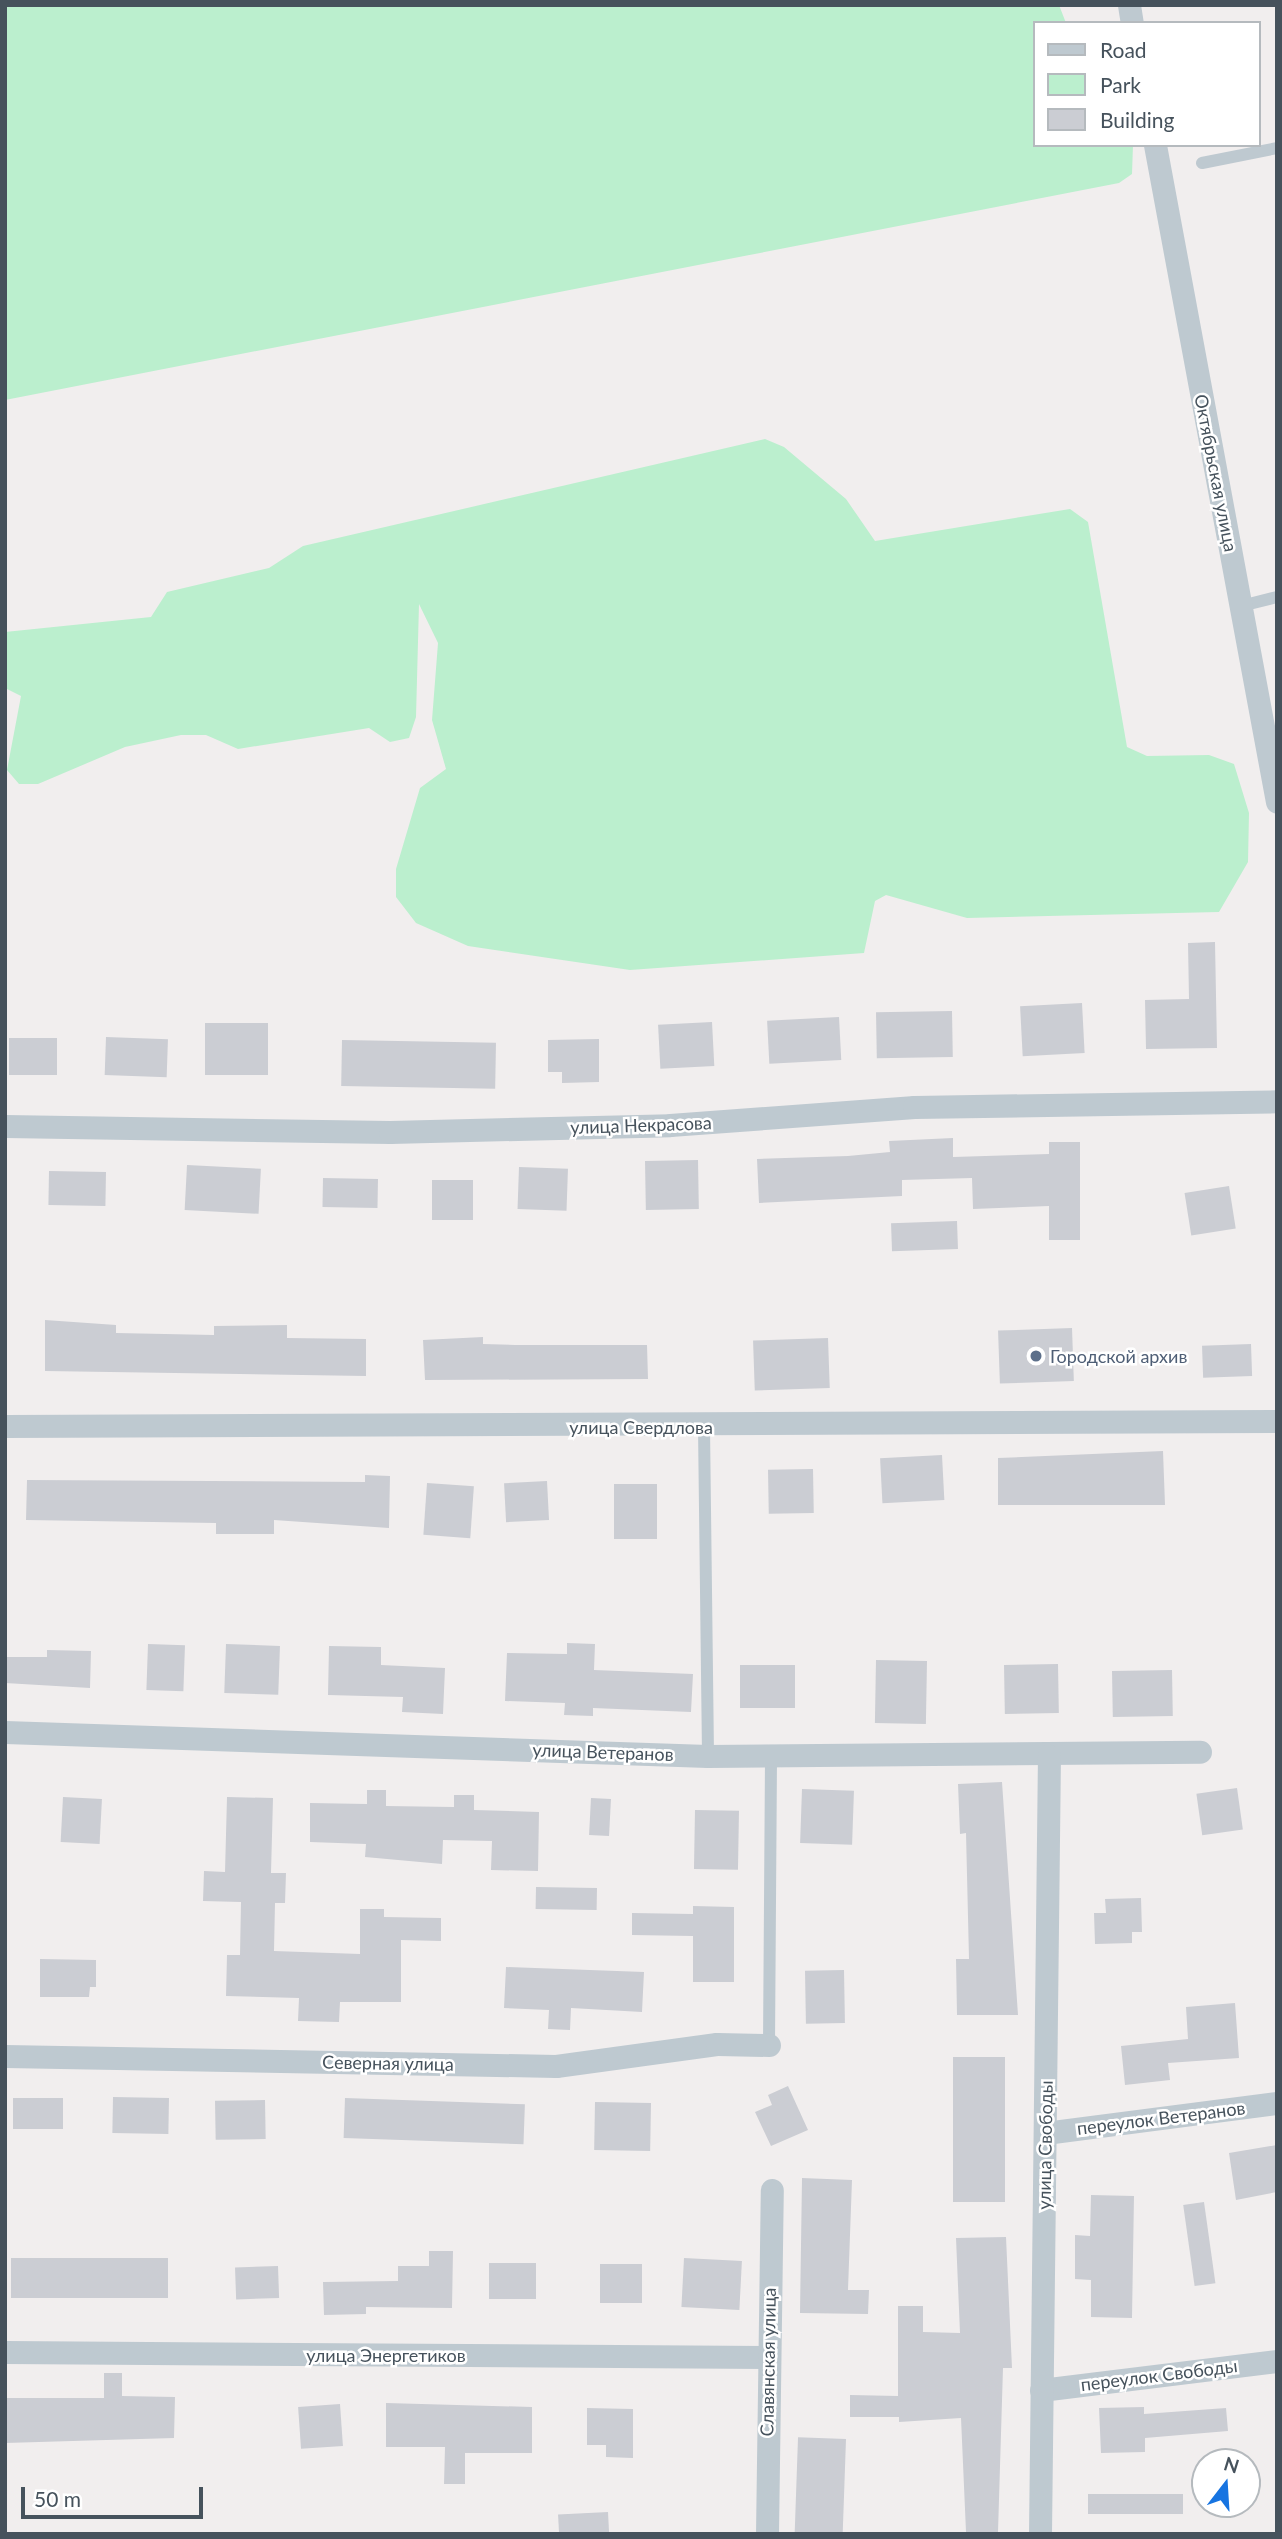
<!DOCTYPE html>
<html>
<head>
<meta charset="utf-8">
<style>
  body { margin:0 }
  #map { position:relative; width:1282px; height:2539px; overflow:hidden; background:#f1eeee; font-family:Lato,sans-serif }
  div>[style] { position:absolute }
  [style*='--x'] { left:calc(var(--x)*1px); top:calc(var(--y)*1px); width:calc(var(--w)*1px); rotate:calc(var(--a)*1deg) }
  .green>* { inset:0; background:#bbefce }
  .building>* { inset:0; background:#cbcdd3; transform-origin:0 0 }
  .lane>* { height:12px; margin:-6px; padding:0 6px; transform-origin:6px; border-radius:6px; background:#bec9d0 }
  .street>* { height:23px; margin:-11.5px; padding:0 11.5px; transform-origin:11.5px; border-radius:11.5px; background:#bec9d0 }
  .dots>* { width:19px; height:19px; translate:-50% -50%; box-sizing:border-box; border:4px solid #fff; border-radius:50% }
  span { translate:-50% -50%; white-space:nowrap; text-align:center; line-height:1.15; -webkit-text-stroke:5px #fff; paint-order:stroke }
  .street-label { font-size:18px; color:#46525c }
  .service-label { font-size:18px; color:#4e5e75 }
  .left { translate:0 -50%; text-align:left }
  .frame { position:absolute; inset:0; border:7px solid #46525c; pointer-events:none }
  .legend { position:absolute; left:1033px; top:21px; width:228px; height:126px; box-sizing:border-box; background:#fff; border:2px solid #b5babe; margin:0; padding:9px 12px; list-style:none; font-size:21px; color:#46525c }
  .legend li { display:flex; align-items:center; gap:14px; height:35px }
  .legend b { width:35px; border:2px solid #b5babe }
  .north { position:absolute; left:1191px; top:2448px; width:70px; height:70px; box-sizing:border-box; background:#fff; border:2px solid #b5babe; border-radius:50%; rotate:17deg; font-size:19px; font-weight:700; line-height:28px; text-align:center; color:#46525c }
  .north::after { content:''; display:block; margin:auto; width:24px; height:32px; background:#1774e1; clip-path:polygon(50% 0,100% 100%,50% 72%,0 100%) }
  .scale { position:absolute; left:21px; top:2487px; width:182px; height:32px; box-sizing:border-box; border:4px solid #46525c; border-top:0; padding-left:9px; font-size:21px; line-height:24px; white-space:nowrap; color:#46525c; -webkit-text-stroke:5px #fff; paint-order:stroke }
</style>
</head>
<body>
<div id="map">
  <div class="green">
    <i style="clip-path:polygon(5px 5px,1059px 5px,1066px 23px,1035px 23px,1035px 145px,1133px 145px,1132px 174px,1119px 183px,5px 400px)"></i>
    <i style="clip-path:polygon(765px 439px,784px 447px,846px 499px,875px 541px,1070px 509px,1088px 522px,1127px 747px,1147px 756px,1209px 755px,1234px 764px,1249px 813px,1248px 862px,1219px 912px,967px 918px,886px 895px,875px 901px,864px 953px,630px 970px,468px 946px,416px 923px,396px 897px,396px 869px,420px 788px,446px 769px,432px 720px,438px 643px,419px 604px,416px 717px,409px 738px,390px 742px,369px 728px,238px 749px,206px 735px,181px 735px,125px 747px,38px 784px,19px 784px,7px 770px,21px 696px,5px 688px,5px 632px,151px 617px,167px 592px,269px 568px,303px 546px)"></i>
  </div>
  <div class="building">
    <i style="clip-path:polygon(1215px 942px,1217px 1048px,1146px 1049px,1145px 1000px,1189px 999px,1188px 943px)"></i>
    <i style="left:1082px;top:1003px;width:50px;height:62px;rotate:87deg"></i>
    <i style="left:952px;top:1011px;width:46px;height:76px;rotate:89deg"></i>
    <i style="left:839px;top:1017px;width:43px;height:72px;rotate:87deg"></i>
    <i style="left:712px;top:1022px;width:44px;height:54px;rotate:87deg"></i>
    <i style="left:205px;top:1023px;width:63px;height:52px"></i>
    <i style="left:106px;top:1037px;width:62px;height:38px;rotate:2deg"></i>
    <i style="left:9px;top:1038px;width:48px;height:37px"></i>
    <i style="clip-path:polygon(599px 1039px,599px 1082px,562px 1083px,562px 1072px,548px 1072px,548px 1040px)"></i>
    <i style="left:342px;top:1040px;width:154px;height:46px;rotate:1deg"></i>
    <i style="clip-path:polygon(953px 1138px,953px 1157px,1049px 1154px,1049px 1142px,1080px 1142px,1080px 1240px,1049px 1240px,1049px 1206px,973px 1209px,972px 1178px,902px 1180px,902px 1196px,759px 1203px,757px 1159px,848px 1156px,890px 1152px,889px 1141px)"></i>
    <i style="left:698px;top:1160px;width:49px;height:53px;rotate:89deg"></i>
    <i style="left:187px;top:1165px;width:74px;height:45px;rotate:3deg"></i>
    <i style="left:519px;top:1167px;width:49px;height:42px;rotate:2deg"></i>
    <i style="left:49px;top:1171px;width:57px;height:34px;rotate:1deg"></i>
    <i style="left:323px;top:1178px;width:55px;height:29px;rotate:1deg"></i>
    <i style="left:432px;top:1180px;width:41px;height:40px"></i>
    <i style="left:1229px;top:1186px;width:43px;height:45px;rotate:81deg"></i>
    <i style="left:957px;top:1221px;width:28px;height:66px;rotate:88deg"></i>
    <i style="clip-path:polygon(45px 1320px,116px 1325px,116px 1333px,214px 1335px,214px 1326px,287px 1325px,287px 1338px,366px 1339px,366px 1376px,45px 1371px)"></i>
    <i style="left:1072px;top:1328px;width:53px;height:74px;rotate:88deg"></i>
    <i style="clip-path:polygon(483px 1337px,483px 1344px,515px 1345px,647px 1345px,648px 1379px,425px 1380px,423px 1340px)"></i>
    <i style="left:828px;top:1338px;width:50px;height:75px;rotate:88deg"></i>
    <i style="left:1251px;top:1344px;width:32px;height:49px;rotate:88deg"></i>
    <i style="clip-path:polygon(1163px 1451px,1165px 1505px,998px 1505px,998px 1458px)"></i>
    <i style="left:942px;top:1455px;width:45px;height:62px;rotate:87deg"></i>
    <i style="left:813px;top:1469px;width:44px;height:45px;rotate:89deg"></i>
    <i style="clip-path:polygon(365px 1475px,390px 1476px,389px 1528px,274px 1520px,274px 1534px,216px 1534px,216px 1523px,26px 1520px,27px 1480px,365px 1482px)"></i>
    <i style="left:547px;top:1481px;width:39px;height:43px;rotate:87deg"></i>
    <i style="left:427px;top:1483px;width:47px;height:52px;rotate:4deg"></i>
    <i style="left:657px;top:1484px;width:55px;height:43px;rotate:90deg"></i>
    <i style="clip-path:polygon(567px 1643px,595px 1644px,594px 1670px,693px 1674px,691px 1712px,593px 1708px,593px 1716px,564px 1715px,565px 1703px,505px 1701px,507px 1653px,567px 1654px)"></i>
    <i style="left:148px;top:1644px;width:37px;height:46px;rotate:2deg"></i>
    <i style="left:226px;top:1644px;width:54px;height:49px;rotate:2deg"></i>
    <i style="clip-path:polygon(329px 1646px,381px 1647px,381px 1665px,445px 1668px,443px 1714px,402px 1712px,403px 1697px,328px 1695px)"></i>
    <i style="clip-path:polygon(47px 1650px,91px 1651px,90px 1688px,5px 1683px,5px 1657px,47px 1657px)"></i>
    <i style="left:876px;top:1660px;width:51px;height:63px;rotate:1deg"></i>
    <i style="left:1058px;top:1664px;width:49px;height:54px;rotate:89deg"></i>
    <i style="left:740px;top:1665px;width:55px;height:43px"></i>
    <i style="left:1172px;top:1670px;width:46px;height:60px;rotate:89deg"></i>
    <i style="clip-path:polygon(1002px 1782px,1018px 2015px,957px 2015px,956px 1959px,969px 1959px,966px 1833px,960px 1834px,958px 1784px)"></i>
    <i style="left:1237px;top:1788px;width:42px;height:41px;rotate:82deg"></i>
    <i style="left:802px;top:1789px;width:52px;height:54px;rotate:2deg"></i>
    <i style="clip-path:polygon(367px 1790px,386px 1790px,386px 1806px,454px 1807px,454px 1795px,474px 1795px,474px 1810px,539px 1812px,538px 1871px,491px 1870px,492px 1841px,443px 1840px,442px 1864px,365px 1857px,366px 1844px,310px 1842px,310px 1803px,367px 1804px)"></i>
    <i style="left:63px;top:1797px;width:39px;height:45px;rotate:3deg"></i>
    <i style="clip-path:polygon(227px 1797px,273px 1798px,271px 1873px,286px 1873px,285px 1903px,275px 1903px,274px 1951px,360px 1954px,360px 1909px,384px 1909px,384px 1917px,441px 1918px,441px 1941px,401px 1940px,401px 2002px,340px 2002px,339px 2022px,298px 2021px,299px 1998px,226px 1996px,227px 1955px,240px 1955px,241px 1902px,203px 1901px,204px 1871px,225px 1872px)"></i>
    <i style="left:591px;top:1798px;width:20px;height:37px;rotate:3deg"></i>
    <i style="left:695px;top:1810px;width:44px;height:59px;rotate:1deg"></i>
    <i style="left:536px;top:1887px;width:61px;height:22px;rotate:1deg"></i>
    <i style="clip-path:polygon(1141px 1898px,1142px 1932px,1132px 1932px,1132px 1943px,1095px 1944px,1094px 1913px,1106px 1913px,1105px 1899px)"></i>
    <i style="clip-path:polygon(693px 1906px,734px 1907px,734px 1982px,693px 1982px,693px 1936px,632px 1935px,632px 1913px,693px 1914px)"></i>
    <i style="clip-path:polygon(40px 1959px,96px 1960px,96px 1987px,90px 1987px,89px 1997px,40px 1997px)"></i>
    <i style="clip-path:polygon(506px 1967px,644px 1972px,642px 2012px,571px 2008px,570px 2030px,548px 2029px,549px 2010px,504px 2008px)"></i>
    <i style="left:844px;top:1970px;width:53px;height:39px;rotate:89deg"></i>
    <i style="clip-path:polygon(1235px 2003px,1239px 2058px,1168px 2063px,1170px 2080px,1125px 2085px,1121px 2046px,1188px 2039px,1186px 2007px)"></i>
    <i style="left:953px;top:2057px;width:52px;height:145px"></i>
    <i style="clip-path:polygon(788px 2086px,808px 2130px,771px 2146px,755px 2112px,772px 2105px,768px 2095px)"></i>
    <i style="left:113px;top:2097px;width:56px;height:36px;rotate:1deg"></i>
    <i style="left:63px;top:2098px;width:31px;height:50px;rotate:90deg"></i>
    <i style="left:345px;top:2098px;width:180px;height:40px;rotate:2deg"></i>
    <i style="left:265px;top:2100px;width:39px;height:50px;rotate:89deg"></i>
    <i style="left:595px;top:2102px;width:56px;height:48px;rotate:1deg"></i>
    <i style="clip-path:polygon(1277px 2145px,1277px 2192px,1236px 2200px,1229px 2153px)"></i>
    <i style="clip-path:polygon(802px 2178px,852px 2180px,848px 2290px,869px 2290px,868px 2314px,800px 2313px)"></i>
    <i style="clip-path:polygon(1091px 2195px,1134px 2196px,1132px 2318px,1091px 2317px,1091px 2280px,1075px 2279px,1075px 2235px,1090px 2236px)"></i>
    <i style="left:1204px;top:2202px;width:82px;height:21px;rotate:82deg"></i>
    <i style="clip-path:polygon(1006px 2237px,1012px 2368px,1003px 2368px,998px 2532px,966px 2532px,961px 2418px,899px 2422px,899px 2417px,850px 2417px,850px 2395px,898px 2396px,898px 2306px,923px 2306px,923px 2332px,960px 2333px,956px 2238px)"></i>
    <i style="clip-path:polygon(429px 2251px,453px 2251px,452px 2308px,366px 2307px,366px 2314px,324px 2315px,323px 2282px,398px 2281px,398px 2266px,429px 2266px)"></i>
    <i style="left:11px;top:2258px;width:157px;height:40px"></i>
    <i style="left:684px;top:2258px;width:58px;height:49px;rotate:3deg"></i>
    <i style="left:489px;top:2263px;width:47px;height:36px"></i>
    <i style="left:600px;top:2264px;width:42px;height:39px"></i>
    <i style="left:278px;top:2266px;width:32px;height:43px;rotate:88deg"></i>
    <i style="clip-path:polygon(104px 2373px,122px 2373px,122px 2396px,175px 2397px,174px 2438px,5px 2443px,5px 2398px,104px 2398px)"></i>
    <i style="clip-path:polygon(386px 2403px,532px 2407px,532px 2453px,465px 2453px,465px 2484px,444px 2484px,445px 2447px,386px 2447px)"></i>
    <i style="left:340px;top:2404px;width:42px;height:42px;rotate:86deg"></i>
    <i style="clip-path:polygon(1144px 2407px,1144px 2414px,1226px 2408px,1228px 2431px,1145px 2438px,1145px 2452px,1101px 2453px,1099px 2408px)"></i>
    <i style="clip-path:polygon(587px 2408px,633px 2409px,633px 2458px,606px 2457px,606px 2445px,587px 2445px)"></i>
    <i style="left:846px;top:2439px;width:95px;height:48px;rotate:92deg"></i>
    <i style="left:1183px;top:2494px;width:20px;height:95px;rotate:90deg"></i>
    <i style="left:608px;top:2512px;width:22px;height:50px;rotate:87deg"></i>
  </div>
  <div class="lane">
    <i style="--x:1202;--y:163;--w:76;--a:-11.3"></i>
    <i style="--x:1241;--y:606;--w:37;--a:-14"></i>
    <i style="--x:704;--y:1427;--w:329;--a:89.3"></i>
    <i style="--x:769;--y:2045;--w:288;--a:-89.6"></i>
  </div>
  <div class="street">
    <i style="--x:1129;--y:5;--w:18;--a:81"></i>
    <i style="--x:1155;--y:145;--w:668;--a:79.48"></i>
    <i style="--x:5;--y:1126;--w:385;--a:0.9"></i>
    <i style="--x:390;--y:1132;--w:280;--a:-1.4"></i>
    <i style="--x:670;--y:1125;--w:245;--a:-4.2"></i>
    <i style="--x:914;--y:1107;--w:363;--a:-0.9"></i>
    <i style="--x:5;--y:1426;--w:1272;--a:-0.23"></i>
    <i style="--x:5;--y:1732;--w:703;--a:1.96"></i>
    <i style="--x:708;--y:1756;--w:492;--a:-0.5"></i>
    <i style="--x:5;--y:2056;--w:551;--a:1.04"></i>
    <i style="--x:556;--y:2066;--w:162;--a:-7.8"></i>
    <i style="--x:717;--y:2044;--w:52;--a:1.1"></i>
    <i style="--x:1045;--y:2133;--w:234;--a:-7.4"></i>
    <i style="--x:5;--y:2352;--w:761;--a:0.38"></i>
    <i style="--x:1041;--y:2390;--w:238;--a:-7"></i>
    <i style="--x:767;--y:2534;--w:344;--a:-89.2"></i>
    <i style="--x:1040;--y:2534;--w:778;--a:-89.34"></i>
  </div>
  <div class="dots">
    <i style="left:1036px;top:1356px;background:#5c6f8a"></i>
  </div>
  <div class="street-label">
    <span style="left:1216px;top:473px;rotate:79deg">Октябрьская улица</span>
    <span style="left:641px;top:1125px;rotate:-2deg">улица Некрасова</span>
    <span style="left:641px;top:1427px">улица Свердлова</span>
    <span style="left:603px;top:1752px;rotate:2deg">улица Ветеранов</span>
    <span style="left:388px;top:2063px;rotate:1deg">Северная улица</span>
    <span style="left:1161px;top:2118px;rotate:-7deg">переулок Ветеранов</span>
    <span style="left:1045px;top:2145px;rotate:-89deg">улица Свободы</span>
    <span style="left:386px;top:2355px">улица Энергетиков</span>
    <span style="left:768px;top:2362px;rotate:-89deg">Славянская улица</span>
    <span style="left:1159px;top:2375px;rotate:-7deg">переулок Свободы</span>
  </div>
  <div class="service-label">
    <span class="left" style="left:1050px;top:1356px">Городской архив</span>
  </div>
  <div class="frame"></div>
  <ul class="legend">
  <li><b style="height:9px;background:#bec9d0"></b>Road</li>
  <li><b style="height:19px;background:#bbefce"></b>Park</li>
  <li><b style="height:19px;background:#cbcdd3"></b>Building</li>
  </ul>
  <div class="north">N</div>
  <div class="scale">50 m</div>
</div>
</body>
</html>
